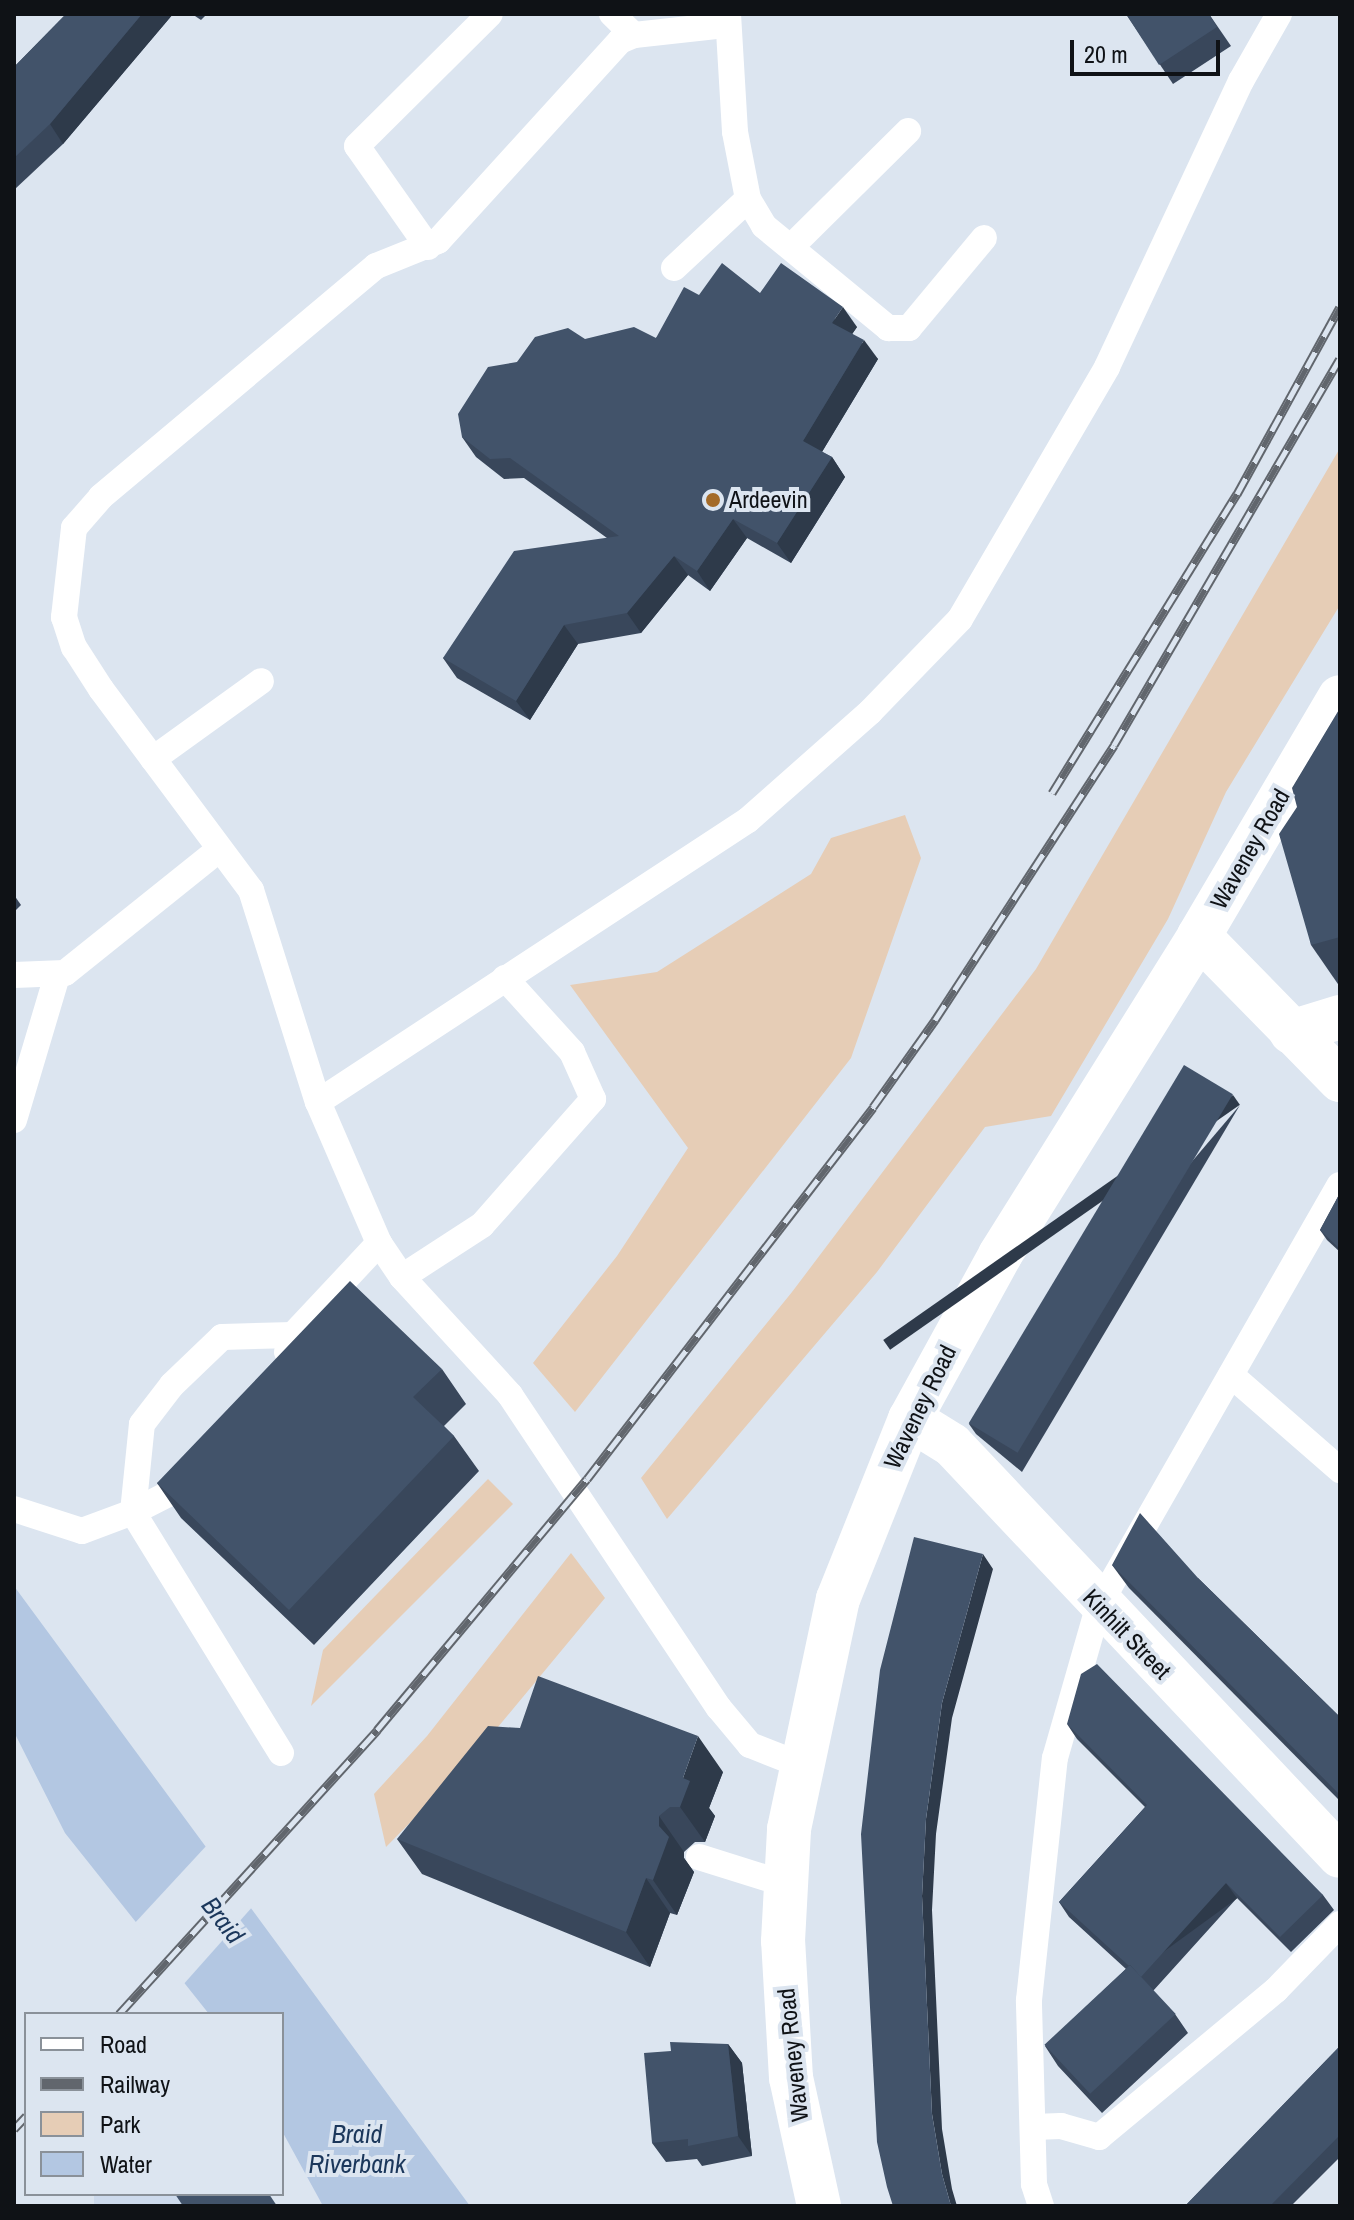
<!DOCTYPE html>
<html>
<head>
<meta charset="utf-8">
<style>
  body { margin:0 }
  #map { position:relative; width:1354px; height:2220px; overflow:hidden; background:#dce5f0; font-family:"Archivo Narrow",sans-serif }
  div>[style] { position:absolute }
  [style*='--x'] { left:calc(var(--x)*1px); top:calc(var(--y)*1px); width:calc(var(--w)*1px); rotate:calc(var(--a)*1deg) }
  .built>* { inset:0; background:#cddaec; transform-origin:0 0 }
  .green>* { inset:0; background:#e6cdb6 }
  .water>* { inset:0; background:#b3c7e2 }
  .pier>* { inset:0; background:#dce5f0 }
  .service>* { height:26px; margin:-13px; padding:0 13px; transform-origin:13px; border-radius:13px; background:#fff }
  .minor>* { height:44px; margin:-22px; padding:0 22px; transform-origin:22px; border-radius:22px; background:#fff }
  .primary>* { height:44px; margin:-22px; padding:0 22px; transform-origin:22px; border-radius:22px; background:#fff }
  .rail>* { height:9px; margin-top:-4.5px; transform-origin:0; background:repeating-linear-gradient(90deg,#dce5f0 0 18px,#61666d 0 36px); box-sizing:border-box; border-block:2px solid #61666d }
  .wall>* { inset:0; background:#39475b }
  .shaded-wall>* { inset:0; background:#2e3a4a; transform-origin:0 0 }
  .building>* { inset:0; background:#42536a; transform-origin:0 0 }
  .dots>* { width:22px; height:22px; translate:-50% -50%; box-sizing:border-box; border:4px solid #dce5f0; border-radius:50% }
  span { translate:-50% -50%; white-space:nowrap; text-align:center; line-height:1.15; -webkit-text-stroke:8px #dce5f0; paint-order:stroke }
  .poi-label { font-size:24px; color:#0f1216 }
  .left { translate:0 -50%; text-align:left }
  .street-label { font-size:24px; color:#0f1216 }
  .water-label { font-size:26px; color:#1b375b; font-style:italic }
  .frame { position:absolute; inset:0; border:16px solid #0f1216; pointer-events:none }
  .legend { position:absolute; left:24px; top:2012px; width:260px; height:184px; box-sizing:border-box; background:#dce5f0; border:2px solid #8a9199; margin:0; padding:10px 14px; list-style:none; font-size:24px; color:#0f1216 }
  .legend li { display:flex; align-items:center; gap:16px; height:40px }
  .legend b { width:40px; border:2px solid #8a9199 }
  .scale { position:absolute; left:1070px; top:40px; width:150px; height:36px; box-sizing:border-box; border:4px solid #0f1216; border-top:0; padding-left:10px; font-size:24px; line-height:28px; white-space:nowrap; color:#0f1216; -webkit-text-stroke:6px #dce5f0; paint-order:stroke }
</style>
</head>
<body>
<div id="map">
  <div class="built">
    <i style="left:94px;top:2194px;width:175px;height:18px"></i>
  </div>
  <div class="green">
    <i style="clip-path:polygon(1340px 448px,1340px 605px,1226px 792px,1168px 919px,1051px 1116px,985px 1127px,877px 1272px,667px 1519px,641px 1478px,792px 1292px,1036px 969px)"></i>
    <i style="clip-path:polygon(905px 815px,921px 858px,851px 1058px,575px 1412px,533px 1363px,617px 1256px,688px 1148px,570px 985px,657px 972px,811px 874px,831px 838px)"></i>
    <i style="clip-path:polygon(488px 1479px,513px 1504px,311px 1706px,323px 1650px)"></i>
    <i style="clip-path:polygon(571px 1553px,605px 1598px,464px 1768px,386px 1847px,374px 1794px,427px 1736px)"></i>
  </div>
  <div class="water">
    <i style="clip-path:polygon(14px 1586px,470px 2206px,323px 2206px,282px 2131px,282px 2014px,209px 2014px,65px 1833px,14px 1732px)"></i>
  </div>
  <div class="pier">
    <i style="clip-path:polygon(208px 1844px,254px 1905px,182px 1986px,133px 1925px)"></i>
  </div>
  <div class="service">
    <i style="--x:612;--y:14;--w:30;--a:44"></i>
    <i style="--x:728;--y:14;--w:17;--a:135"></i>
    <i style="--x:716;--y:26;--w:82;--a:173.7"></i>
    <i style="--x:634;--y:35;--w:15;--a:157"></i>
    <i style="--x:620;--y:41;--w:270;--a:132.3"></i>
    <i style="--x:438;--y:241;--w:67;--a:158"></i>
    <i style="--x:376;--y:266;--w:359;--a:140"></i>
    <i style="--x:101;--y:497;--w:41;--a:131.1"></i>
    <i style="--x:74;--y:528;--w:90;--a:96.4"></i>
    <i style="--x:64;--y:617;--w:32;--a:72"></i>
    <i style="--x:74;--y:647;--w:50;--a:57.3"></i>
    <i style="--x:101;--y:689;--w:251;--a:53.3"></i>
    <i style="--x:251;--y:890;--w:222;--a:72.5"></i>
    <i style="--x:318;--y:1102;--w:154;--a:66.6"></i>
    <i style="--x:379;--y:1243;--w:41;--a:55.9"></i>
    <i style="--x:402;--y:1277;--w:160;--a:47.5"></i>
    <i style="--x:510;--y:1395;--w:376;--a:56.3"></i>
    <i style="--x:719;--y:1708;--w:48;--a:50"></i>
    <i style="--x:750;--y:1745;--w:55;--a:21.4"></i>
    <i style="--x:728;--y:14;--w:118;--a:86.6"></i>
    <i style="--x:735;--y:132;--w:68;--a:79"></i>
    <i style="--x:748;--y:199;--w:31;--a:59"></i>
    <i style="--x:764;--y:226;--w:161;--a:39.4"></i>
    <i style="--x:888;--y:328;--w:21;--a:0"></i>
    <i style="--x:909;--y:328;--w:117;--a:-50.2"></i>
    <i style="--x:793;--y:245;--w:162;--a:-44.7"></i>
    <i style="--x:428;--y:247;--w:123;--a:-125.1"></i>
    <i style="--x:357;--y:146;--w:187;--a:-44.8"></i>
    <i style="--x:674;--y:268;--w:101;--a:-43"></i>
    <i style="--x:153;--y:759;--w:133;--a:-35.8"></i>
    <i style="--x:14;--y:975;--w:51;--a:-2.2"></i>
    <i style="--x:65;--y:973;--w:198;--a:-38.7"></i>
    <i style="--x:318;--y:1102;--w:514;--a:-33.26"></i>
    <i style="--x:748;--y:820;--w:163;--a:-41.5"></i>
    <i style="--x:870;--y:712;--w:129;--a:-45.9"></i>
    <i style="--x:960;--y:619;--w:292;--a:-59.7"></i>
    <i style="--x:1107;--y:367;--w:316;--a:-64.9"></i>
    <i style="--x:1241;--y:81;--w:77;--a:-60.4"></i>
    <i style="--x:14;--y:1120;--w:150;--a:-73.4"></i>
    <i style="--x:402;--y:1277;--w:95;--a:-33"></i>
    <i style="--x:482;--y:1225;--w:168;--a:-48.6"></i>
    <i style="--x:593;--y:1099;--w:51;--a:-114.1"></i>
    <i style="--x:572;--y:1052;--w:100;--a:-132.2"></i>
    <i style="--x:287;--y:1352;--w:18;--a:-71"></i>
    <i style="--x:293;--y:1335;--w:126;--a:-46.9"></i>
    <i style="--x:1231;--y:1375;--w:145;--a:41.1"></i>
    <i style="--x:14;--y:1509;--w:71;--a:17.9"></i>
    <i style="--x:82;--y:1531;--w:54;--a:-20.4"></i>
    <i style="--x:133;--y:1512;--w:48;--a:-27.1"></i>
    <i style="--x:176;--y:1490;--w:21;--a:-47"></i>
    <i style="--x:281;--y:1753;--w:283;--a:-121.6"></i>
    <i style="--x:133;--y:1512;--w:88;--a:-84.2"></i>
    <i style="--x:142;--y:1424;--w:49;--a:-52.4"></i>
    <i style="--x:172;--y:1385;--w:69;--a:-43.8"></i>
    <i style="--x:222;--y:1337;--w:71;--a:-1.6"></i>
    <i style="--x:699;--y:1857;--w:90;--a:17.4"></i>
    <i style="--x:1033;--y:2127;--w:28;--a:-2"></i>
    <i style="--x:1061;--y:2126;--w:40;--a:16"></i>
    <i style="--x:1099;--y:2137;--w:230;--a:-39.7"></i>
    <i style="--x:1276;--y:1990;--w:92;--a:-45.9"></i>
    <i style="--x:1041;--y:2206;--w:23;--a:-108"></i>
    <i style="--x:1034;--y:2184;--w:184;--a:-91.6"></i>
    <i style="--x:1029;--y:2000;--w:243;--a:-83.9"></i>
    <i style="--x:1055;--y:1758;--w:159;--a:-74"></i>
    <i style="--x:1099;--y:1605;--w:484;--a:-60.2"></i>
  </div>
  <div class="minor">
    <i style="--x:1199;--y:936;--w:202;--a:45.6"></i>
    <i style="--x:1291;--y:1032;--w:51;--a:-17"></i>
    <i style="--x:910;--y:1419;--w:49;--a:31.8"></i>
    <i style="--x:952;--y:1445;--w:565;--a:46.65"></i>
  </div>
  <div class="primary">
    <i style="--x:819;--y:2206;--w:131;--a:-102.3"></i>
    <i style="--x:791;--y:2078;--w:137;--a:-93.3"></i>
    <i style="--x:783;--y:1941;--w:112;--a:-86.9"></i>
    <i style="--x:789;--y:1829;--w:235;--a:-78"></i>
    <i style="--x:838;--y:1599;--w:194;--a:-68.2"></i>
    <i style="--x:910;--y:1419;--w:187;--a:-61.2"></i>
    <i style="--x:1000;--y:1255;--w:376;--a:-58"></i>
    <i style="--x:1199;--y:936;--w:277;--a:-59.5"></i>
  </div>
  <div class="rail">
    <i style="--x:1052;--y:793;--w:352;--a:-58.3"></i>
    <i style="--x:1237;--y:494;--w:213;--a:-61.2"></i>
    <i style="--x:119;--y:2014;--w:384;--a:-47.7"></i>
    <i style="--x:377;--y:1730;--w:327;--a:-50.1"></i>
    <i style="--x:587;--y:1479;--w:469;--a:-52.4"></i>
    <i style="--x:873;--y:1107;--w:107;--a:-54.5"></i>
    <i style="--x:935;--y:1020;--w:328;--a:-56.9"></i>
    <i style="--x:1114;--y:745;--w:447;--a:-59.7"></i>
    <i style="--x:14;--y:2129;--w:18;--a:-47"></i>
  </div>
  <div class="wall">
    <i style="clip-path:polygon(66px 14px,173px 14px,63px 144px,14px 190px,14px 67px)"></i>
    <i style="clip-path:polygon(192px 14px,207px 14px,201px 20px)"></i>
    <i style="clip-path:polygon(1126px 14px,1209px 14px,1231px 46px,1173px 84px)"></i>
    <i style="clip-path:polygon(760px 293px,857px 327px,852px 334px,878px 359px,822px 452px,832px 457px,845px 477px,791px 563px,747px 538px,710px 591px,688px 575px,641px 633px,578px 644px,530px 720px,457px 678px,443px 658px,607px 538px,524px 478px,504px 479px,476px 457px,462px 437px,517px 362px,585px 339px,656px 338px,699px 295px)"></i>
    <i style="clip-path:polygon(1340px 708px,1340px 987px,1311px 945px,1297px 807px)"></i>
    <i style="clip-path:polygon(14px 895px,21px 905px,14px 912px)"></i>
    <i style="clip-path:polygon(1240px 1105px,1022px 1472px,976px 1434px,969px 1424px)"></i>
    <i style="clip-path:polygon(1340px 1193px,1340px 1252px,1327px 1240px,1320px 1230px)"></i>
    <i style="clip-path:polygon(442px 1369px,466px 1404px,444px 1426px,454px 1436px,479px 1471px,314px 1645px,181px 1518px,157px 1483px)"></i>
    <i style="clip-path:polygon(1112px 1565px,1198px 1578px,1340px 1717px,1340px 1801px,1129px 1588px)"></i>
    <i style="clip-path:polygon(1067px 1724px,1323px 1895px,1334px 1910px,1291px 1952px,1237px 1898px,1153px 1991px,1175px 2014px,1188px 2033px,1102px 2113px,1058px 2066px,1045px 2046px,1126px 1969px,1069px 1917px,1059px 1902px,1145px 1807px,1077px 1739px)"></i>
    <i style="clip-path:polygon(723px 1772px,709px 1808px,715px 1816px,705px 1842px,695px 1842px,684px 1852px,684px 1858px,694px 1872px,677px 1915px,670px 1913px,650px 1967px,422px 1874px,397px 1839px)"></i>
    <i style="clip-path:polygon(728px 2044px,742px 2063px,752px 2156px,702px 2166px,697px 2159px,666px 2162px,652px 2143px)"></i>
    <i style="clip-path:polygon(1340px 2046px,1340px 2157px,1291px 2206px,1185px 2206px)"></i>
  </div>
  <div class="shaded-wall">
    <i style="clip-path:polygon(142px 14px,173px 14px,63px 144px,50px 124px)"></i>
    <i style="clip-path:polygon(843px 307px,857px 327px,846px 343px,832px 323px)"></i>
    <i style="clip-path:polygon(864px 340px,878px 359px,817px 460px,803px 441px)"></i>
    <i style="clip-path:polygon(832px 457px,845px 477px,791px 563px,777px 543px)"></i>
    <i style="clip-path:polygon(733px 519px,747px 538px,710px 591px,697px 571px)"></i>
    <i style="clip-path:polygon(674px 556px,688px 575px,641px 633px,627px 613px)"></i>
    <i style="clip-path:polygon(564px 625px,578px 644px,530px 720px,516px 701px)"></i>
    <i style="left:1233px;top:1095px;width:12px;height:427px;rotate:55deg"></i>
    <i style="clip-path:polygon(983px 1554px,993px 1569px,952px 1718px,936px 1834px,932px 1910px,942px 2129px,952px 2189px,957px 2206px,951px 2206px,942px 2174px,932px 2114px,922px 1896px,926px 1819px,942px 1703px)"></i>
    <i style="clip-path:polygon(698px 1736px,723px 1772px,709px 1808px,715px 1816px,705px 1842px,680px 1807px,683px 1778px)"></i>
    <i style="clip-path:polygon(659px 1816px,684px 1852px,684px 1858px,694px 1872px,677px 1915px,653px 1880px)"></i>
    <i style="clip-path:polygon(646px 1878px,670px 1913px,650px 1967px,626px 1932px)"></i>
    <i style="left:1226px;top:1883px;width:19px;height:127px;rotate:54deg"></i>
    <i style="clip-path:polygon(728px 2044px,742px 2063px,752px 2156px,738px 2136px)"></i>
  </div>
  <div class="building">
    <i style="clip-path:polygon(66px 14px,142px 14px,50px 124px,14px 158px,14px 67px)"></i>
    <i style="clip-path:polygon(1126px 14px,1209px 14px,1217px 27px,1159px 65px)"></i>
    <i style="clip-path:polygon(722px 263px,760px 293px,781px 263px,843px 307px,832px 323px,864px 340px,803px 441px,832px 457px,777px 543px,733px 519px,697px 571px,674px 556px,627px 613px,564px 625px,516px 701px,443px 658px,514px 551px,619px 536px,510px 458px,490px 459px,462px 437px,458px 414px,488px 367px,517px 362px,535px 337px,568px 328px,585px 339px,634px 327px,656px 338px,684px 287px,699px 295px)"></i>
    <i style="clip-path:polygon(1340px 708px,1340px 937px,1311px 945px,1279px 834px,1297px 807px,1292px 788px)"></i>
    <i style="left:1184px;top:1065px;width:57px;height:418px;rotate:31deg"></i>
    <i style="clip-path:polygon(1340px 1193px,1340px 1249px,1320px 1230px)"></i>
    <i style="clip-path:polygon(350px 1281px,442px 1369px,413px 1397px,454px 1436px,289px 1610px,157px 1483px)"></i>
    <i style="clip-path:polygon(1140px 1513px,1198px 1578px,1340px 1717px,1340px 1795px,1112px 1565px)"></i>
    <i style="clip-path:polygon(914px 1537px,983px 1554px,942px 1703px,926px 1819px,922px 1896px,932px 2114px,942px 2174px,951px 2206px,893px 2206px,887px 2187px,877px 2142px,861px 1834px,880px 1670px)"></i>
    <i style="clip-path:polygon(1097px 1664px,1323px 1895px,1280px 1937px,1226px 1883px,1141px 1977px,1130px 1965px,1129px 1966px,1059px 1902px,1147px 1805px,1067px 1724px,1081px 1674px)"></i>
    <i style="clip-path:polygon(538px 1676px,698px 1736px,683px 1778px,690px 1781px,680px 1807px,670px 1807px,659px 1816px,659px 1826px,669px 1837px,653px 1880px,646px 1878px,626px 1932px,397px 1839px,488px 1726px,520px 1728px)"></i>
    <i style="left:1130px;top:1965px;width:67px;height:117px;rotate:47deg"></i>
    <i style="clip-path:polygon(670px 2042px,728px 2044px,738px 2136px,688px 2146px,688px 2139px,652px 2143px,644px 2053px,671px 2051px)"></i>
    <i style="clip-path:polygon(1340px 2046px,1340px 2135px,1270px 2206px,1185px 2206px)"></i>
    <i style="clip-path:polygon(175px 2194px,269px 2194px,277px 2206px,183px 2206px)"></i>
  </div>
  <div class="dots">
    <i style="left:713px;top:500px;background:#a46b29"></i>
  </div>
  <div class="poi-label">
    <span class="left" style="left:729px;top:500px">Ardeevin</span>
  </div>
  <div class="street-label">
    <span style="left:1250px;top:849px;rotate:-60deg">Waveney Road</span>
    <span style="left:920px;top:1407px;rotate:-64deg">Waveney Road</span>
    <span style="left:1127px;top:1634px;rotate:46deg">Kinhilt Street</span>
    <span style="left:793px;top:2055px;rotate:-96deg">Waveney Road</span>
  </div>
  <div class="water-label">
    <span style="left:223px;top:1920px;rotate:52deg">Braid</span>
    <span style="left:357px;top:2149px">Braid<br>Riverbank</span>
  </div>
  <div class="frame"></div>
  <ul class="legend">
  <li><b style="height:10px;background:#fff"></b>Road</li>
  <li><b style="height:10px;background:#61666d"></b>Railway</li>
  <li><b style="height:22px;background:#e6cdb6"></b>Park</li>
  <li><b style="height:22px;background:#b3c7e2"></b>Water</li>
  </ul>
  <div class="scale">20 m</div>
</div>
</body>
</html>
